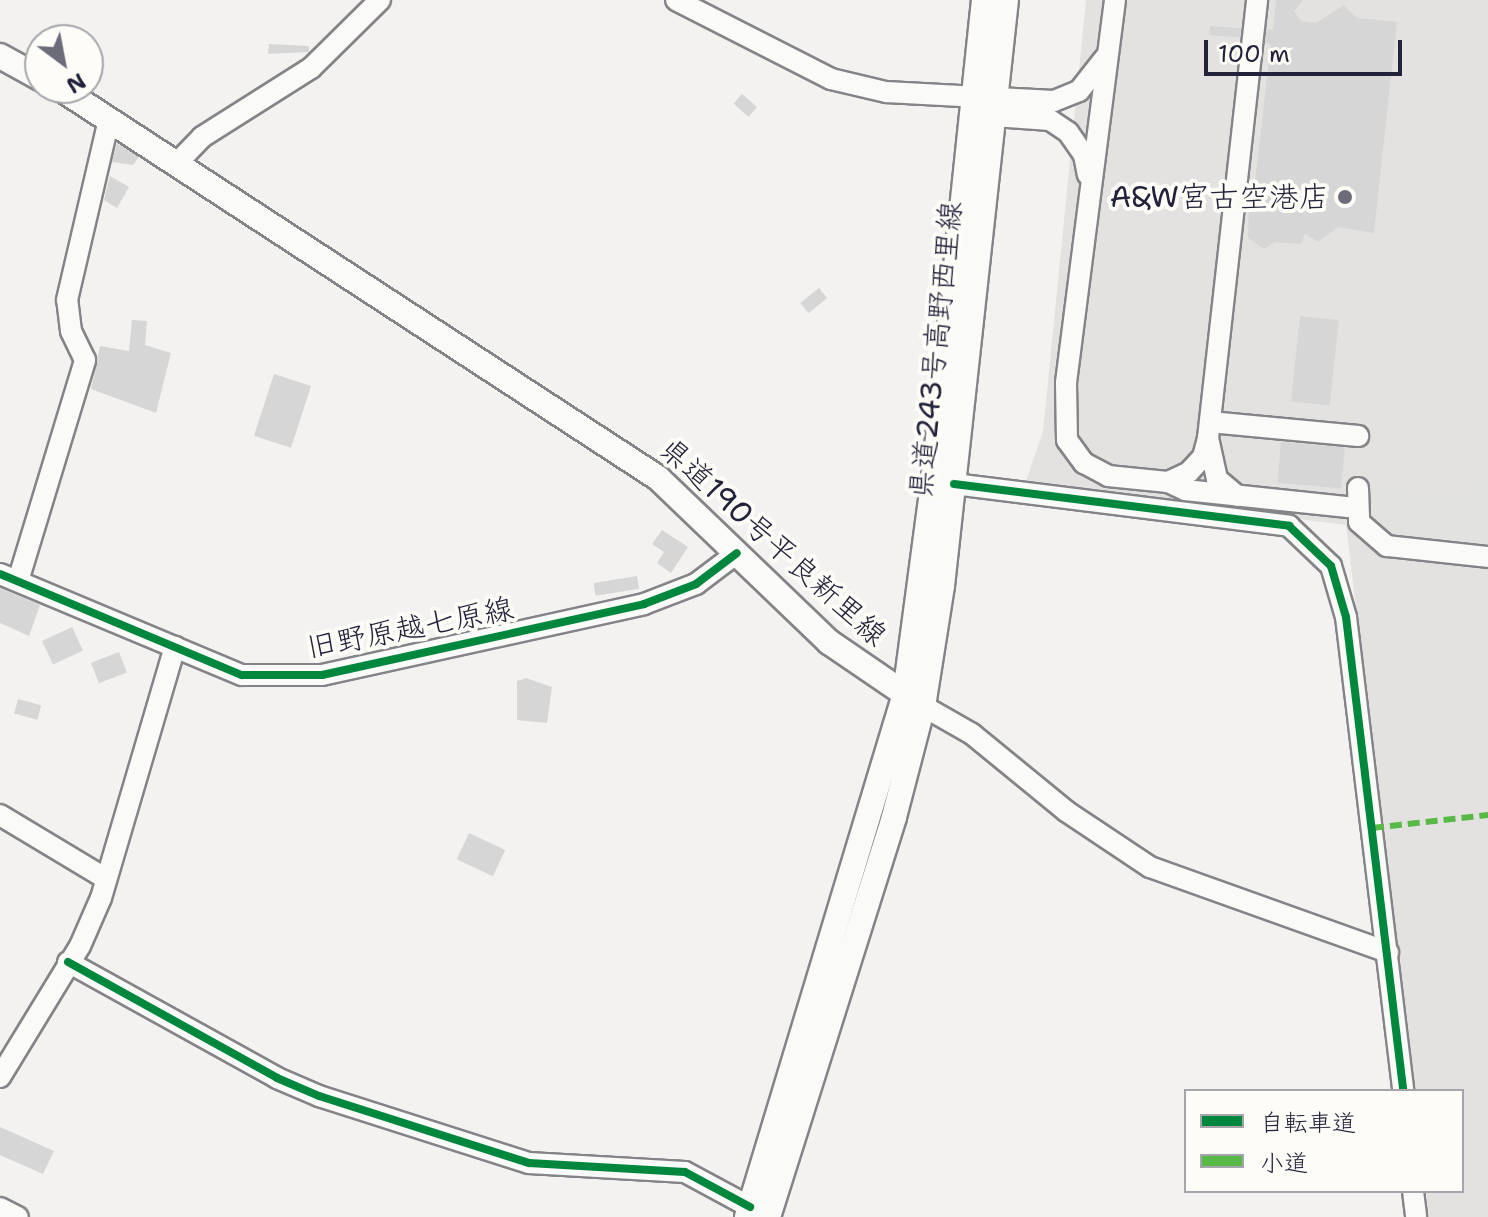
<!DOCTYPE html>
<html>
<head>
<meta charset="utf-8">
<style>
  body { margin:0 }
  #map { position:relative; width:1488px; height:1217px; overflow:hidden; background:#f3f2f0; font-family:"Shantell Sans","Klee One",sans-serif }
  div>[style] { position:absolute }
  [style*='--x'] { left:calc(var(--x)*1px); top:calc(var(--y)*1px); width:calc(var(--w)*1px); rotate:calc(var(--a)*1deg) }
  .built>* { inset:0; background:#e3e2e1 }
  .green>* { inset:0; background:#e2e2e1 }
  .building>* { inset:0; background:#d7d6d6; transform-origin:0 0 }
  .roads { filter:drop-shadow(2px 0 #848488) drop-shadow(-2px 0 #848488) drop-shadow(0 2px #848488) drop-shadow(0 -2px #848488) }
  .minor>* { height:20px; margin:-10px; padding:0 10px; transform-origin:10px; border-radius:10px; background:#fafaf8 }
  .major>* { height:24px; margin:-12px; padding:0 12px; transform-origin:12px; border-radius:12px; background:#fafaf8 }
  .quiet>* { height:6px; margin-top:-3px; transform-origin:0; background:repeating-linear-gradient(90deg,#58b947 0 12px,transparent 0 18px) }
  .cycleway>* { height:8px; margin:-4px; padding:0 4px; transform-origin:4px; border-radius:4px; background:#00873e }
  .dots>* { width:22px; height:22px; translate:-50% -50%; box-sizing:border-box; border:4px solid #fdfcf7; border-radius:50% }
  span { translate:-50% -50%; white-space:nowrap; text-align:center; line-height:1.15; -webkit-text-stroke:8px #fdfcf7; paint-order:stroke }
  .poi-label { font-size:30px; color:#22223b }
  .right { translate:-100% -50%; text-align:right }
  .street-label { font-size:30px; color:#22223b }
  .legend { position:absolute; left:1184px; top:1089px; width:280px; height:104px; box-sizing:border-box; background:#fdfcf7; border:2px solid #a5a5ac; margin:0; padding:10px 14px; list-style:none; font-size:24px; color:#22223b }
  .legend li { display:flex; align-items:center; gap:16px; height:40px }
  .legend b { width:40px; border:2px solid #a5a5ac }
  .north { position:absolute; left:24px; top:24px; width:80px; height:80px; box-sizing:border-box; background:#fdfcf7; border:2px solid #a5a5ac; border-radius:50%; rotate:148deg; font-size:22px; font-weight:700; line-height:32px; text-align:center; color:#22223b }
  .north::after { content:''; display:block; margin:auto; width:28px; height:36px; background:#6b6b7a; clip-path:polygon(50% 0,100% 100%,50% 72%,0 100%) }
  .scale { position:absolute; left:1204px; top:40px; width:198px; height:36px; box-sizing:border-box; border:4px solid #22223b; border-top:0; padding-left:10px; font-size:24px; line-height:28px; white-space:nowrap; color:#22223b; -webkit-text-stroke:6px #fdfcf7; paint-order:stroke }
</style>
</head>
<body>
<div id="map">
  <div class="built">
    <i style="clip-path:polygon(1086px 0,1488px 0,1488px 1217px,1429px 1217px,1426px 1191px,1462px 1191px,1462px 1091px,1414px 1091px,1346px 525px,1025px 484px,1043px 431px)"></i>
  </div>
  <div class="green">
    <i style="clip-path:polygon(1465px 475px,1488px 478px,1488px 557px,1370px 536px,1358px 488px,1462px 497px)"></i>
  </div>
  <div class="building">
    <i style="clip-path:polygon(1276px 0,1303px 0,1294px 11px,1301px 21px,1316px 23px,1344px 5px,1357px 18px,1397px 22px,1374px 233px,1338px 227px,1318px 242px,1305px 234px,1301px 244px,1275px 242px,1264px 249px,1248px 238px,1249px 189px,1254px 190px,1271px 44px,1265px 43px,1267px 29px,1273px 29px)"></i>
    <i style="left:1210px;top:26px;width:31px;height:9px;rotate:4deg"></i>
    <i style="clip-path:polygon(269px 44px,309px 46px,309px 52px,268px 54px)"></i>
    <i style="left:742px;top:94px;width:20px;height:13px;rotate:41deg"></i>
    <i style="clip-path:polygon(117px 143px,139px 157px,133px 165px,112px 162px)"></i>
    <i style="clip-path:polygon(110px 176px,129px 187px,117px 208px,104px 200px)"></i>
    <i style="left:819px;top:288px;width:13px;height:24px;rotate:51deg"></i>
    <i style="left:1300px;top:316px;width:39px;height:86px;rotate:6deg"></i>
    <i style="clip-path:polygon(132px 320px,147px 321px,145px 345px,171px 353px,156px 413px,91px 389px,100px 346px,129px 351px)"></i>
    <i style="left:274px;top:374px;width:39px;height:65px;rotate:18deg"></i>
    <i style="left:1281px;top:442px;width:64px;height:41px;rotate:5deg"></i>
    <i style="clip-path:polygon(662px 530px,688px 547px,671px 573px,657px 563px,664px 552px,652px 544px)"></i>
    <i style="left:637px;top:576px;width:13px;height:44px;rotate:81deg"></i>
    <i style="clip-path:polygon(0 588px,40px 605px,29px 636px,0 623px)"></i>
    <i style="left:72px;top:627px;width:26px;height:33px;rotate:65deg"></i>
    <i style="left:119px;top:652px;width:22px;height:30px;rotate:69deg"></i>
    <i style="clip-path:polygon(526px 678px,552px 687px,547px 723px,517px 720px,517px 681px)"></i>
    <i style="left:18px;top:699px;width:24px;height:15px;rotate:15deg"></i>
    <i style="left:469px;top:833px;width:40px;height:29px;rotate:25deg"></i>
    <i style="clip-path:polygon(0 1127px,54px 1151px,43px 1174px,0 1155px)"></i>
  </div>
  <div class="roads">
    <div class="minor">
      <i style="--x:676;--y:0;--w:174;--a:27"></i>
      <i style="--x:831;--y:79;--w:57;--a:13.3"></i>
      <i style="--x:886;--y:92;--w:168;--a:3.1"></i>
      <i style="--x:1054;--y:101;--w:27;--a:-22"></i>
      <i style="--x:1079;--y:91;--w:42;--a:-51.8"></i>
      <i style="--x:1115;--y:0;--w:386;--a:97.3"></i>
      <i style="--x:1066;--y:383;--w:57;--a:89"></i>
      <i style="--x:1067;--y:440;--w:29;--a:54"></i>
      <i style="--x:1084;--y:463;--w:27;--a:28"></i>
      <i style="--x:1108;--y:476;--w:60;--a:5.7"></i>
      <i style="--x:1168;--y:482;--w:23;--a:-25"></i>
      <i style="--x:1189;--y:472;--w:21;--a:-47"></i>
      <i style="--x:1203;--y:457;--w:20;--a:-75"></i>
      <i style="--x:1208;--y:438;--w:441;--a:-83.6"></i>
      <i style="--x:983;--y:107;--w:14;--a:39"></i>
      <i style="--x:994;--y:116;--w:56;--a:4.1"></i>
      <i style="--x:1050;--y:120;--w:22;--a:34"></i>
      <i style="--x:1068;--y:132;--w:28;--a:55"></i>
      <i style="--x:1084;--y:155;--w:20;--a:79"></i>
      <i style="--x:179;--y:161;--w:33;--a:-46"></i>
      <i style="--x:202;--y:137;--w:129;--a:-32.3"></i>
      <i style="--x:311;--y:68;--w:97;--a:-44.6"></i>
      <i style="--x:1210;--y:422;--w:149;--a:5.4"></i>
      <i style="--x:1208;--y:438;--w:42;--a:77.6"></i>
      <i style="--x:1217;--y:479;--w:26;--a:40"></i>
      <i style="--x:1168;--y:482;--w:19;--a:25"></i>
      <i style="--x:1185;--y:490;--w:171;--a:6"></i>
      <i style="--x:954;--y:484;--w:338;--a:7.1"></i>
      <i style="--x:1289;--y:526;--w:58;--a:43.6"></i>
      <i style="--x:1331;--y:566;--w:53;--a:73.6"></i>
      <i style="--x:1346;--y:617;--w:477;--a:83.1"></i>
      <i style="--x:1358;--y:488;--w:34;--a:88"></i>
      <i style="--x:1359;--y:522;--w:37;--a:41"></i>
      <i style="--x:1387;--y:546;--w:102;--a:6.2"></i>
      <i style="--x:0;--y:574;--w:262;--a:22.7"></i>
      <i style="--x:242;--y:675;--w:80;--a:0"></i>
      <i style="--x:322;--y:675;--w:330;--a:-12.4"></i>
      <i style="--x:644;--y:604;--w:56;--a:-21"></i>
      <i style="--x:696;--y:584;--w:51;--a:-37.1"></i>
      <i style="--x:18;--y:581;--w:231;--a:-73.1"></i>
      <i style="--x:85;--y:360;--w:32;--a:-116"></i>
      <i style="--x:71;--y:331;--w:31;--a:-97"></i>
      <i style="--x:67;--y:300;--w:186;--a:-76.9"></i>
      <i style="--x:923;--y:706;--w:56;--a:29.7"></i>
      <i style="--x:972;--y:734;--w:122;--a:39.3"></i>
      <i style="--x:1066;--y:811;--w:101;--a:33.7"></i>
      <i style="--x:1150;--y:867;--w:253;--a:19.7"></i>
      <i style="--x:0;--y:815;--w:122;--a:31"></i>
      <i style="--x:68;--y:962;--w:239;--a:29"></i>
      <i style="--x:277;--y:1078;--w:46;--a:23.2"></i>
      <i style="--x:319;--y:1096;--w:220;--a:17.7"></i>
      <i style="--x:529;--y:1163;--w:156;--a:3.3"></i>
      <i style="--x:685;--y:1172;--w:74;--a:28.3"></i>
      <i style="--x:0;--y:1077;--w:153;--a:-58.6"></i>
      <i style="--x:80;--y:946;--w:52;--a:-66.4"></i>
      <i style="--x:101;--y:898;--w:262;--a:-73.6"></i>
      <i style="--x:1413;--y:1191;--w:26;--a:83"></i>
      <i style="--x:0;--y:1208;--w:20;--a:27"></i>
    </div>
    <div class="major">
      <i style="--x:0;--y:56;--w:46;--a:28.8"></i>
      <i style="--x:60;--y:88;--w:714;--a:33.11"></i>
      <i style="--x:658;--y:478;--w:237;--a:43.8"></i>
      <i style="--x:829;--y:642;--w:107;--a:34.3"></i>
      <i style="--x:747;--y:1217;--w:546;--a:-73.19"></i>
      <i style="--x:905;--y:694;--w:211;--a:-82.4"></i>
      <i style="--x:933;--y:485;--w:488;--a:-84"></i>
      <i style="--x:768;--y:1217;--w:419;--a:-72.5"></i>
      <i style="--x:894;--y:817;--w:115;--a:-75.4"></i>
      <i style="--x:923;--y:706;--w:121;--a:-81"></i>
      <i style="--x:942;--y:586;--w:589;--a:-83.77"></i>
    </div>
  </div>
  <div class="quiet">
    <i style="--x:1372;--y:828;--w:117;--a:-6.4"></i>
  </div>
  <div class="cycleway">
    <i style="--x:954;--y:484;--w:338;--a:7.1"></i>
    <i style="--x:1289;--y:526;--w:58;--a:43.6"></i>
    <i style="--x:1331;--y:566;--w:53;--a:73.6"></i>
    <i style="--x:1346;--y:617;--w:477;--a:83.1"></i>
    <i style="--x:0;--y:574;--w:262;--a:22.7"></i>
    <i style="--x:242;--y:675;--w:80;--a:0"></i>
    <i style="--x:322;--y:675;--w:330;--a:-12.4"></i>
    <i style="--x:644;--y:604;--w:56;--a:-21"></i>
    <i style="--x:696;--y:584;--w:51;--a:-37.1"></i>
    <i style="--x:68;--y:962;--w:239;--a:29"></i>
    <i style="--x:277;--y:1078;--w:46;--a:23.2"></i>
    <i style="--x:319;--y:1096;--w:220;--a:17.7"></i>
    <i style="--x:529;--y:1163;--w:156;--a:3.3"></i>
    <i style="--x:685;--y:1172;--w:74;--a:28.3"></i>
  </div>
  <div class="dots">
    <i style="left:1345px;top:197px;background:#6b6b7a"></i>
  </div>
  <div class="poi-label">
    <span class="right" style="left:1329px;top:197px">A&amp;W宮古空港店</span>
  </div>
  <div class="street-label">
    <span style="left:936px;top:350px;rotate:-84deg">県道243号高野西里線</span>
    <span style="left:773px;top:542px;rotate:42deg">県道190号平良新里線</span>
    <span style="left:410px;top:628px;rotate:-11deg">旧野原越七原線</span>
  </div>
  <ul class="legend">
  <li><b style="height:10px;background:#00873e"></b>自転車道</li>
  <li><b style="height:10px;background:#58b947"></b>小道</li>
  </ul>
  <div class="north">N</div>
  <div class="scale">100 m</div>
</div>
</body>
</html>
